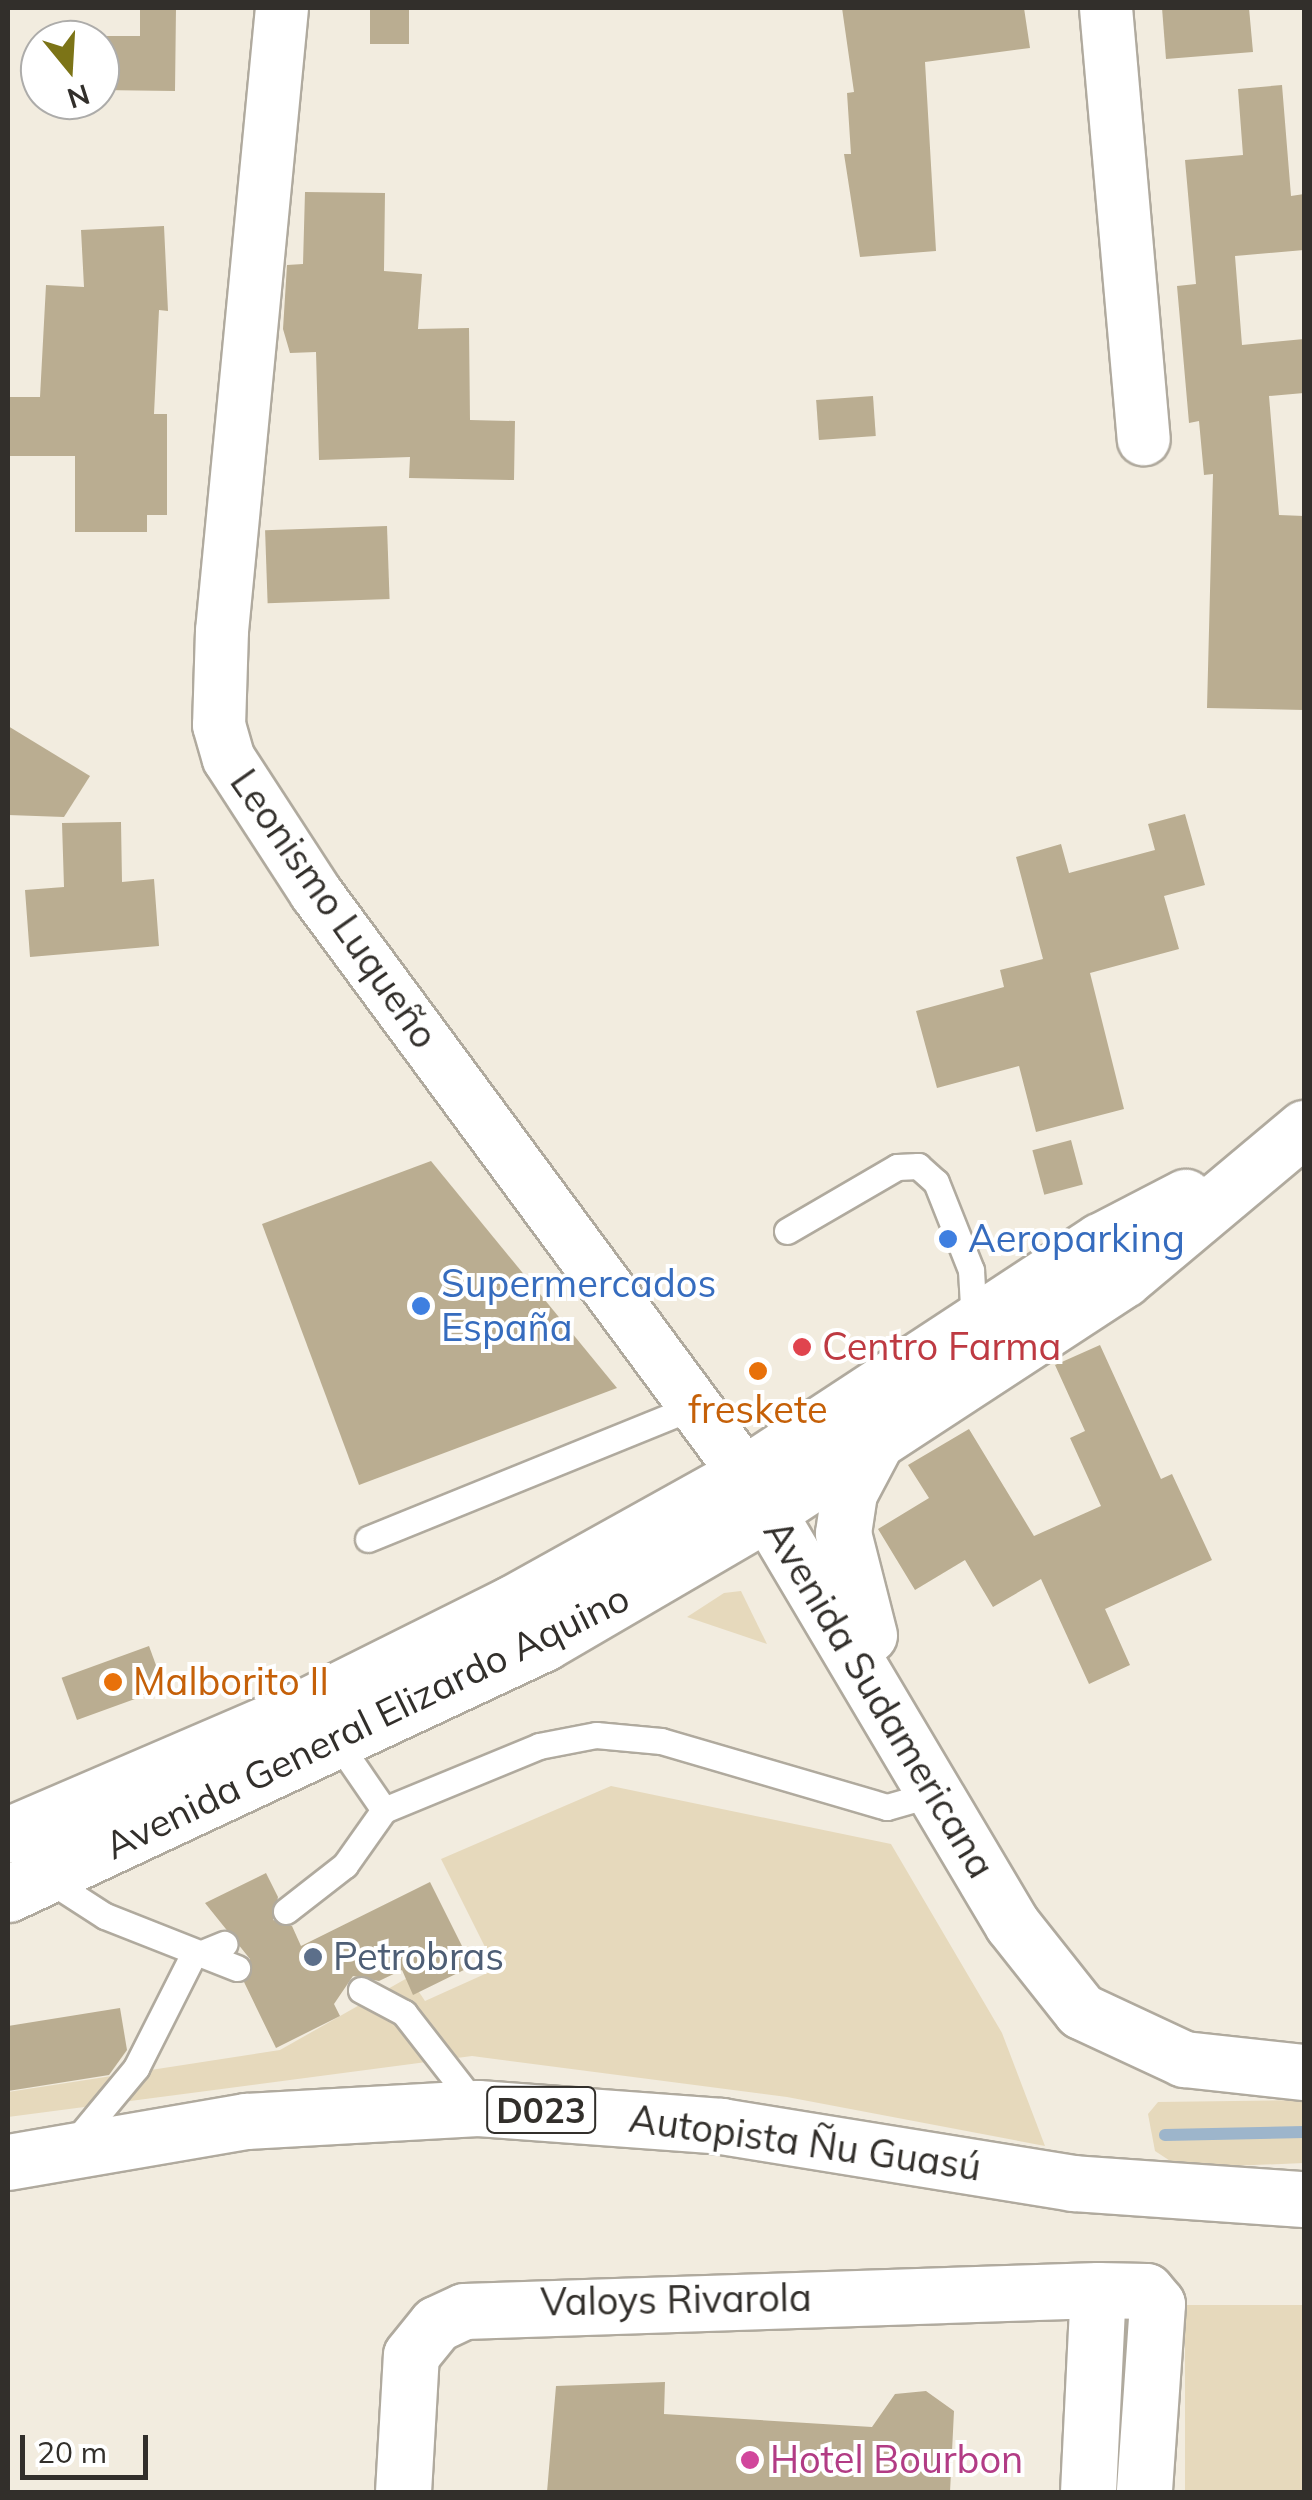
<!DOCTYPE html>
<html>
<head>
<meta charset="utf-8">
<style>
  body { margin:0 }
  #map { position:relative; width:1312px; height:2500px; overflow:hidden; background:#f2ecdf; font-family:Mulish,sans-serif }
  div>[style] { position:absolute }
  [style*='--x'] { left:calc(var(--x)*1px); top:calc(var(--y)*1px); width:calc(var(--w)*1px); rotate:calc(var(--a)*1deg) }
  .green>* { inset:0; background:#e6d9bc; transform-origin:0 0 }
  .stream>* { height:12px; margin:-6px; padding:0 6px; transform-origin:6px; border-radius:6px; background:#9db5cb }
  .building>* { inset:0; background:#baad91; transform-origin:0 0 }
  .roads { filter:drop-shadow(2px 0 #b0aa9e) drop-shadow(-2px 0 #b0aa9e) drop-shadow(0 2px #b0aa9e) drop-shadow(0 -2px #b0aa9e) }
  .service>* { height:25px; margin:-12.5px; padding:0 12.5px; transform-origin:12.5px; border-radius:12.5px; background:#fff }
  .minor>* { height:52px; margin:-26px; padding:0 26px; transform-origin:26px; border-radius:26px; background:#fff }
  .tertiary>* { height:55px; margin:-27.5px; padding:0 27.5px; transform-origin:27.5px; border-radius:27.5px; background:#fff }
  .primary>* { height:55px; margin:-27.5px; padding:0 27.5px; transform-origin:27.5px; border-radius:27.5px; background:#fff }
  .motorway>* { height:55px; margin:-27.5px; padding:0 27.5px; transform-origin:27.5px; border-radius:27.5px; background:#fff }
  .dots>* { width:28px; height:28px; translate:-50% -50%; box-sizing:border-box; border:5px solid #fff; border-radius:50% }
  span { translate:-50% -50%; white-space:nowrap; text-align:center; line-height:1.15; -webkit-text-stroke:8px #fff; paint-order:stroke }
  .shield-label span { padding:2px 8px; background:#fff; border:2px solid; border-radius:8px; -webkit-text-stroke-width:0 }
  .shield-label { font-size:35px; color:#322f2b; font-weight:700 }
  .street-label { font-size:38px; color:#322f2b }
  .shop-label { font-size:38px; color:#366cbe }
  .left { translate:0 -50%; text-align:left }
  .health-label { font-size:38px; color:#be3a42 }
  .food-label { font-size:38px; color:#c56008 }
  .service-label { font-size:38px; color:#4e5e75 }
  .hotel-label { font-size:38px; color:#b23c85 }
  .frame { position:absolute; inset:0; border:10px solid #322f2b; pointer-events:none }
  .north { position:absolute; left:20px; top:20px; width:100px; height:100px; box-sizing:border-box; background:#fff; border:2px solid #adacaa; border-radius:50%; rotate:162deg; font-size:28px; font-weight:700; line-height:40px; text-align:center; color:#322f2b }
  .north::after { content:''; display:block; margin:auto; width:35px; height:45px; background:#7c7417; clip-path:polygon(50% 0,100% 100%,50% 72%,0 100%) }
  .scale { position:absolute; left:20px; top:2435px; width:128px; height:45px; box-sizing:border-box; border:5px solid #322f2b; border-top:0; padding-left:12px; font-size:30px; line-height:35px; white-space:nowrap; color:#322f2b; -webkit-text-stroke:8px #fff; paint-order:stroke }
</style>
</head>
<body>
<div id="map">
  <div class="green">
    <i style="clip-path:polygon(741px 1591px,767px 1644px,687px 1617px,724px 1593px)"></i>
    <i style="clip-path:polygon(611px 1786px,891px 1844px,1002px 2033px,1045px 2146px,787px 2097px,472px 2056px,8px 2117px,8px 2092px,280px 2050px,409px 1977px,425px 2001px,496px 1969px,441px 1859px)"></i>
    <i style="clip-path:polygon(1304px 2100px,1304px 2163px,1181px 2168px,1155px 2151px,1148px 2114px,1158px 2102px)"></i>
    <i style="left:1304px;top:2305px;width:187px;height:119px;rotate:90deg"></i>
  </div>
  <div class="stream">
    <i style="--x:1165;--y:2135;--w:139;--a:-1.2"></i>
  </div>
  <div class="building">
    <i style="clip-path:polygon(140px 8px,176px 8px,175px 91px,100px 90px,100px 36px,140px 36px)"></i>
    <i style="left:370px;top:8px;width:39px;height:36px"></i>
    <i style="clip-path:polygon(842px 8px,1024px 8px,1030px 48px,925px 62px,936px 251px,860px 257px,844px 154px,851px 154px,847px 93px,854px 92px)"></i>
    <i style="clip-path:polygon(1162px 8px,1249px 8px,1253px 52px,1166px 59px)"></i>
    <i style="clip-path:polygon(1282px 85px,1291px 196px,1304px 194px,1304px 250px,1235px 256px,1242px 345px,1304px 339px,1304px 393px,1269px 396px,1279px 515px,1304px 516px,1304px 710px,1207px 708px,1213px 474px,1204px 475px,1199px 421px,1189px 423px,1177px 286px,1196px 284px,1185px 160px,1243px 155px,1238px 89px)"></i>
    <i style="clip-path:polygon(305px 192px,385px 193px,384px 271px,422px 274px,418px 329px,469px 328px,470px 420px,515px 421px,514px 480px,409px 478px,410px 457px,319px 460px,316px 352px,290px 353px,283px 329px,287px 265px,303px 264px)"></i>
    <i style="clip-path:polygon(164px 226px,168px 311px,159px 310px,154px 414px,167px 414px,167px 515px,147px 515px,147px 532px,75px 532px,75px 456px,8px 456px,8px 397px,40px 397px,46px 285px,84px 287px,81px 230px)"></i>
    <i style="left:873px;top:396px;width:40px;height:57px;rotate:86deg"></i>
    <i style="left:387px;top:526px;width:73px;height:122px;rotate:88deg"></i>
    <i style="clip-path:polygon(8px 726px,90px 776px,64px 817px,8px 815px)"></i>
    <i style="clip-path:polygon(1185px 814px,1205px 885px,1164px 896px,1179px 949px,1090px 973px,1124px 1109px,1036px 1132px,1019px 1066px,937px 1088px,916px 1011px,1004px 987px,1000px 970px,1043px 959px,1016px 857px,1061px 844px,1069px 873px,1155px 850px,1148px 824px)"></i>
    <i style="clip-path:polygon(121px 822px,122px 882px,154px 879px,159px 946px,30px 957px,25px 890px,64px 887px,62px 823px)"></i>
    <i style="left:1071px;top:1140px;width:46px;height:40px;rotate:75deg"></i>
    <i style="clip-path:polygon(431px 1161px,617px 1388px,359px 1485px,262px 1224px)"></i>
    <i style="clip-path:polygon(1100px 1345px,1161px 1479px,1172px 1474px,1212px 1560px,1105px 1609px,1130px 1665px,1089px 1684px,1041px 1579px,993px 1607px,965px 1560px,915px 1590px,878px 1529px,929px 1498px,908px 1465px,969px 1429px,1034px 1536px,1101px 1506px,1070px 1438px,1085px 1431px,1055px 1365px)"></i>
    <i style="left:149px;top:1646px;width:45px;height:93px;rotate:70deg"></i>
    <i style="clip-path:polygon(266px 1873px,278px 1897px,273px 1920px,292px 1926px,301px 1946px,430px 1882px,472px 1966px,413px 1995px,402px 1970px,379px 1981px,353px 1976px,334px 2004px,340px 2016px,276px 2048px,244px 1982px,250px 1959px,205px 1903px)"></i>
    <i style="clip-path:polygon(120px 2008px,127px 2050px,109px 2075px,8px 2091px,8px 2026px)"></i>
    <i style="clip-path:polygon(665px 2382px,664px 2414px,872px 2427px,895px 2394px,926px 2391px,954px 2411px,950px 2492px,547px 2492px,556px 2386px)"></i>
  </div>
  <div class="roads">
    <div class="service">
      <i style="--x:787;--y:1231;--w:127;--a:-30.2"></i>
      <i style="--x:897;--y:1167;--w:21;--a:-3"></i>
      <i style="--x:918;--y:1166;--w:24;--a:42"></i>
      <i style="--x:936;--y:1182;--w:95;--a:68.3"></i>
      <i style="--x:971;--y:1270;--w:53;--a:86.8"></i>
      <i style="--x:368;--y:1539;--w:353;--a:-22.1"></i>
      <i style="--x:338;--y:1743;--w:81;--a:55.5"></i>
      <i style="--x:46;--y:1878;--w:70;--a:32.8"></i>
      <i style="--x:105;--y:1916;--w:142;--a:21.5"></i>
      <i style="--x:286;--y:1911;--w:75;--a:-37.9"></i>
      <i style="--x:345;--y:1865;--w:67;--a:-54.7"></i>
      <i style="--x:384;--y:1810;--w:168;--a:-22.4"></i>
      <i style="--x:539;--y:1746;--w:58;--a:-10.9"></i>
      <i style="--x:596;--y:1735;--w:65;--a:5.3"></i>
      <i style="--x:661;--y:1741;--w:235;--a:16.3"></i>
      <i style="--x:887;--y:1807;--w:51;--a:-15.9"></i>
      <i style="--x:361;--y:1990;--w:49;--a:28.1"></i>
      <i style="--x:404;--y:2013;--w:120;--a:52.1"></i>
      <i style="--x:73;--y:2144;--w:99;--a:-50.3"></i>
      <i style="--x:136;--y:2068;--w:124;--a:-63.2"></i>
      <i style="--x:192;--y:1957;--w:35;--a:-22"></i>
    </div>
    <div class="minor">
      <i style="--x:282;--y:8;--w:626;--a:95.5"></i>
      <i style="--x:222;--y:631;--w:94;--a:91.8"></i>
      <i style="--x:219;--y:725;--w:35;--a:74"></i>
      <i style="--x:229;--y:759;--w:160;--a:57"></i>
      <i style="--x:316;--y:893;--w:722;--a:53.56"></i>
      <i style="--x:1106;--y:8;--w:433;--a:85"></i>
    </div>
    <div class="tertiary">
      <i style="--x:403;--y:2492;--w:137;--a:-86.7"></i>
      <i style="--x:411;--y:2355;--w:40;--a:-51"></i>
      <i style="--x:436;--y:2324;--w:31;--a:-25"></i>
      <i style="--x:464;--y:2311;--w:634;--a:-1.9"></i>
      <i style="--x:1098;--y:2290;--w:48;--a:1.2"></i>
      <i style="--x:1146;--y:2291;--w:17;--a:50"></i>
      <i style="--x:1157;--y:2304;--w:188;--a:94"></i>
      <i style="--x:1088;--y:2492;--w:202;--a:-87.2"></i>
    </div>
    <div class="primary">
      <i style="--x:8;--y:1835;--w:314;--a:-23.3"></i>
      <i style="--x:296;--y:1711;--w:240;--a:-26.5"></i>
      <i style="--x:511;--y:1604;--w:268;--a:-29.1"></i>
      <i style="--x:745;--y:1474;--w:425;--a:-33.3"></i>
      <i style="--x:1100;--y:1241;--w:96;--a:-27.4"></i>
      <i style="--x:8;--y:1894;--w:592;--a:-25.09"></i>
      <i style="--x:544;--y:1643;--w:259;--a:-30.3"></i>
      <i style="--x:768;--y:1512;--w:425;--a:-33.2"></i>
      <i style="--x:1124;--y:1279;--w:235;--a:-40"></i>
    </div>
    <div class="motorway">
      <i style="--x:745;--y:1474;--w:523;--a:59.32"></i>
      <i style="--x:1012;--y:1924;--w:111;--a:51.6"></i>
      <i style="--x:1081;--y:2011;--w:114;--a:25"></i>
      <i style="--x:1184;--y:2059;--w:121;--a:6.2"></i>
      <i style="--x:869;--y:1635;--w:105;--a:-104.3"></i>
      <i style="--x:843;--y:1533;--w:40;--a:-81.5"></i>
      <i style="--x:849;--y:1493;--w:58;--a:-62.1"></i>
      <i style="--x:8;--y:2162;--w:242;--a:-9.8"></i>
      <i style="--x:246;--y:2121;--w:232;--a:-3.2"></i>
      <i style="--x:478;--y:2108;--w:244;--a:4.2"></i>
      <i style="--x:721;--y:2126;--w:357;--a:9.2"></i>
      <i style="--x:1073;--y:2183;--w:232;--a:4"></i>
    </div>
  </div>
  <div class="dots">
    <i style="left:948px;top:1239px;background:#3f7fe0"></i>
    <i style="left:421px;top:1306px;background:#3f7fe0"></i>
    <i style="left:802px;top:1347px;background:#e0444e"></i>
    <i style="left:758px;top:1371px;background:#e8710a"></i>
    <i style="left:113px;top:1682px;background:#e8710a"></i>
    <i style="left:313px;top:1957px;background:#5c6f8a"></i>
    <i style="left:750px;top:2460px;background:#d1479c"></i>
  </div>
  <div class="shield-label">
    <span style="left:541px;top:2110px">D023</span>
  </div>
  <div class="street-label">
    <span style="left:334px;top:909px;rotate:55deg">Leonismo Luqueño</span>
    <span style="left:879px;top:1699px;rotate:59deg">Avenida Sudamericana</span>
    <span style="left:367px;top:1722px;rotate:-26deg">Avenida General Elizardo Aquino</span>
    <span style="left:805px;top:2143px;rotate:8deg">Autopista Ñu Guasú</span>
    <span style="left:676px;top:2300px;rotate:-1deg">Valoys Rivarola</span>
  </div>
  <div class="shop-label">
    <span class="left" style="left:968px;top:1239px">Aeroparking</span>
    <span class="left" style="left:441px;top:1306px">Supermercados<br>España</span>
  </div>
  <div class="health-label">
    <span class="left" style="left:822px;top:1347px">Centro Farma</span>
  </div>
  <div class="food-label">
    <span style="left:758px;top:1410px">freskete</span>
    <span class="left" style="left:133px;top:1682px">Malborito II</span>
  </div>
  <div class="service-label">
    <span class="left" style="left:333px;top:1957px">Petrobras</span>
  </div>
  <div class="hotel-label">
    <span class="left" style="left:770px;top:2460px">Hotel Bourbon</span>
  </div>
  <div class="frame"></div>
  <div class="north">N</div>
  <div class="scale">20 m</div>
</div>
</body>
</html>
